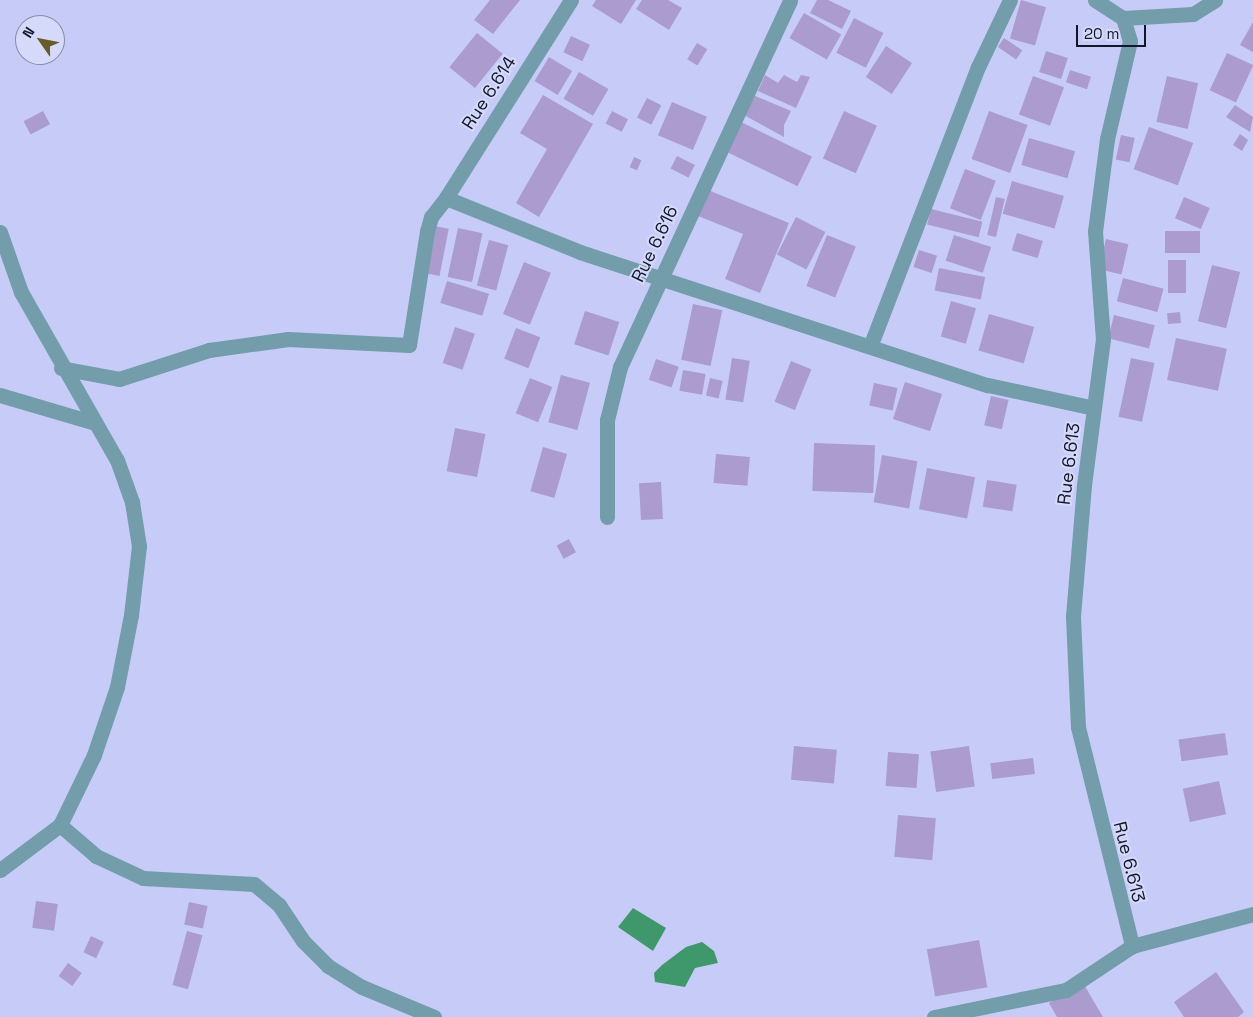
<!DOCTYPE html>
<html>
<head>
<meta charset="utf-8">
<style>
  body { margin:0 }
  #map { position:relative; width:1253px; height:1017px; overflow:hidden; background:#c6ccf7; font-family:"Space Grotesk",sans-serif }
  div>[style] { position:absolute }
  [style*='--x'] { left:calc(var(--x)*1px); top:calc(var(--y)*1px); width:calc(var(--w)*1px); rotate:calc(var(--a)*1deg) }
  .water>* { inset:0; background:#3f986b }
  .building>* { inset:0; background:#ab9bce; transform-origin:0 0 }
  .minor>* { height:15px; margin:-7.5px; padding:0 7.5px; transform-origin:7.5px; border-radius:7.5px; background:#739daa }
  span { translate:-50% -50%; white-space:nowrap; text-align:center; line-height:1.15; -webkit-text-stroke:4px #d5dafb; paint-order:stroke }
  .street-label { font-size:18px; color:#141629 }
  .north { position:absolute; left:15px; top:15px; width:50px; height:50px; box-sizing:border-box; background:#d5dafb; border:1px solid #888ca7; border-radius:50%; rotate:303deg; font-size:14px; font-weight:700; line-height:20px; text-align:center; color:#141629 }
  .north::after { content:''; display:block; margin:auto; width:18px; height:22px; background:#665c29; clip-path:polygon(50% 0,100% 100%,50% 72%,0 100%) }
  .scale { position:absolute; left:1076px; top:25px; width:70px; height:22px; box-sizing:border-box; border:2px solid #141629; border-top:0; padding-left:6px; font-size:15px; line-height:18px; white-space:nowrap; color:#141629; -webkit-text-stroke:4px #d5dafb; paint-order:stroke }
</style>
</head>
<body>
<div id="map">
  <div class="water">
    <i style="clip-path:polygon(633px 908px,666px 928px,653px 951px,618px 927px)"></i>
    <i style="clip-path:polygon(702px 942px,714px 951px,718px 963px,695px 968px,685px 987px,655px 982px,654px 973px,662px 965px,686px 947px)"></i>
  </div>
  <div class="building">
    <i style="clip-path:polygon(490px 0,520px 0,493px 34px,474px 20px)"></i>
    <i style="clip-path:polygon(596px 0,636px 0,621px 24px,592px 6px)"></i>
    <i style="clip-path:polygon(642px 0,668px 0,682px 8px,669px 30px,636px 9px)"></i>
    <i style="clip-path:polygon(817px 0,828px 0,851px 11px,842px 29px,810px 13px)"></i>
    <i style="left:1021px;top:0;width:26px;height:40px;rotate:16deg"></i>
    <i style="left:804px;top:13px;width:43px;height:29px;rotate:30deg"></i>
    <i style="left:854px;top:18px;width:33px;height:39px;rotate:27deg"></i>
    <i style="clip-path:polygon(1253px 22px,1253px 52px,1240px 45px)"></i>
    <i style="left:477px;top:33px;width:33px;height:44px;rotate:39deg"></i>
    <i style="left:571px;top:36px;width:21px;height:18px;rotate:25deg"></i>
    <i style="left:1004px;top:38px;width:22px;height:11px;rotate:34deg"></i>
    <i style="left:697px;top:43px;width:12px;height:19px;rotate:31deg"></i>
    <i style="left:886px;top:46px;width:31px;height:37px;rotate:33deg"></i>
    <i style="left:1046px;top:51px;width:23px;height:22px;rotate:18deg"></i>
    <i style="left:1227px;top:53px;width:29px;height:41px;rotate:25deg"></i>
    <i style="left:549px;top:57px;width:27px;height:28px;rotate:31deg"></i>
    <i style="left:1070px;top:70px;width:22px;height:13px;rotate:18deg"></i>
    <i style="left:579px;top:72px;width:34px;height:31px;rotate:30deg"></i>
    <i style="clip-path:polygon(765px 75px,778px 83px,784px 75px,797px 82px,801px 75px,810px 77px,796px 108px,758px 91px)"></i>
    <i style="left:1033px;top:76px;width:33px;height:41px;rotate:20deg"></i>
    <i style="left:1167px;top:76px;width:32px;height:47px;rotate:13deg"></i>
    <i style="clip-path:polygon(543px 95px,593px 124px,539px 217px,516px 203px,547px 149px,520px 133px)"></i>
    <i style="clip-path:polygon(753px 95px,791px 111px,784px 125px,784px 137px,744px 115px)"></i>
    <i style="left:647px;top:98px;width:16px;height:22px;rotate:27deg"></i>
    <i style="left:672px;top:102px;width:38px;height:36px;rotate:23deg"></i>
    <i style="clip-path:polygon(1235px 105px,1253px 117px,1250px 132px,1226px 117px)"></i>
    <i style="left:43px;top:111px;width:15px;height:22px;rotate:62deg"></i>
    <i style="left:612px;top:111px;width:18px;height:14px;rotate:27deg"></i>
    <i style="left:844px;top:111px;width:36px;height:52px;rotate:24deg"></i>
    <i style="left:989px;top:111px;width:41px;height:51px;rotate:20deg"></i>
    <i style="left:741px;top:122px;width:79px;height:33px;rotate:26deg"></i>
    <i style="left:1149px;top:127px;width:47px;height:45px;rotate:20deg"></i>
    <i style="clip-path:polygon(1240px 134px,1248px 140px,1242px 151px,1233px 145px)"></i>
    <i style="left:1121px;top:135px;width:14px;height:25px;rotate:12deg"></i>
    <i style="left:1029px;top:138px;width:48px;height:28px;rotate:16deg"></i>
    <i style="left:677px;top:156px;width:20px;height:14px;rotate:27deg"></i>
    <i style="left:634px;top:157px;width:8px;height:11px;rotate:23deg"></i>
    <i style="left:965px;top:169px;width:33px;height:42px;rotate:21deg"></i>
    <i style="left:1012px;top:181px;width:54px;height:34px;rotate:16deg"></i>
    <i style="clip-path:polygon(708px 190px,789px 223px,760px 293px,725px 279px,743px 234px,698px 216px)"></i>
    <i style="left:996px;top:197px;width:9px;height:39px;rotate:13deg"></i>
    <i style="left:1184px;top:197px;width:28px;height:23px;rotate:23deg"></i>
    <i style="left:931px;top:209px;width:53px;height:16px;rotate:14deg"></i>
    <i style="left:796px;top:217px;width:33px;height:42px;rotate:27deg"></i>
    <i style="left:434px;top:226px;width:15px;height:48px;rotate:11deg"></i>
    <i style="left:458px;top:228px;width:25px;height:50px;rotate:12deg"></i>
    <i style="left:1165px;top:231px;width:35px;height:22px"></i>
    <i style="left:1017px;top:233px;width:27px;height:18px;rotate:17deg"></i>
    <i style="left:827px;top:235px;width:31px;height:55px;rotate:22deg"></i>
    <i style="left:954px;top:235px;width:39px;height:27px;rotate:18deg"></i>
    <i style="left:1106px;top:239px;width:23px;height:31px;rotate:13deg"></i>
    <i style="left:489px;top:240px;width:20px;height:47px;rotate:15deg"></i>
    <i style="left:919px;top:250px;width:19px;height:18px;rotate:18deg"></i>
    <i style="left:1168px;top:260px;width:18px;height:33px"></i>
    <i style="left:524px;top:262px;width:29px;height:56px;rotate:22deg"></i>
    <i style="left:1212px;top:265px;width:29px;height:58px;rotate:14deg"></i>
    <i style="left:939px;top:268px;width:47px;height:23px;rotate:11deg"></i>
    <i style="left:1123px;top:278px;width:42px;height:24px;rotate:15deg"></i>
    <i style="left:447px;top:281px;width:44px;height:23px;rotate:17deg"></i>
    <i style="left:951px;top:301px;width:26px;height:37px;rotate:16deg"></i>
    <i style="left:693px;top:304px;width:30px;height:57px;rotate:12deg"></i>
    <i style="left:585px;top:311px;width:36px;height:35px;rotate:18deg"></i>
    <i style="left:1180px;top:312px;width:11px;height:13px;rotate:85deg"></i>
    <i style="left:989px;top:314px;width:47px;height:38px;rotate:16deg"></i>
    <i style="left:1114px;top:315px;width:42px;height:24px;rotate:14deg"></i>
    <i style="left:455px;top:327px;width:21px;height:38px;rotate:19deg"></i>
    <i style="left:516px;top:328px;width:26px;height:33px;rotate:21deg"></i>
    <i style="left:1176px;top:338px;width:52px;height:43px;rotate:12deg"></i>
    <i style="left:732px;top:358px;width:18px;height:42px;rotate:9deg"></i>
    <i style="left:1131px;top:358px;width:24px;height:60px;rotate:12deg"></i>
    <i style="left:656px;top:359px;width:24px;height:22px;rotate:19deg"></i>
    <i style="left:791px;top:361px;width:22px;height:44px;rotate:22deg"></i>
    <i style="left:683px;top:370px;width:23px;height:21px;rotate:10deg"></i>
    <i style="left:561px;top:375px;width:30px;height:49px;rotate:15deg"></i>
    <i style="left:530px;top:378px;width:24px;height:38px;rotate:22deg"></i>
    <i style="left:710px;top:378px;width:13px;height:18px;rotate:13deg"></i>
    <i style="left:905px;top:382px;width:39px;height:39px;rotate:18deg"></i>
    <i style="left:874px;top:383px;width:24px;height:23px;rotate:12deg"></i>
    <i style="left:991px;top:396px;width:18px;height:30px;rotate:13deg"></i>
    <i style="left:455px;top:428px;width:31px;height:44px;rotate:11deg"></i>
    <i style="left:814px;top:443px;width:61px;height:48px;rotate:2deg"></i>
    <i style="left:543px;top:447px;width:25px;height:46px;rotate:16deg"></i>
    <i style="left:716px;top:454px;width:34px;height:29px;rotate:5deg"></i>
    <i style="left:882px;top:455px;width:36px;height:48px;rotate:10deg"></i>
    <i style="left:927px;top:468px;width:49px;height:42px;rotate:11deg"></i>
    <i style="left:987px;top:480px;width:30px;height:27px;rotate:9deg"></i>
    <i style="left:661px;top:482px;width:37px;height:22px;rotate:87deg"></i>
    <i style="left:569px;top:539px;width:15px;height:14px;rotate:62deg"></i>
    <i style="left:1225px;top:733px;width:22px;height:47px;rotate:82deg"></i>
    <i style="left:794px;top:746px;width:43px;height:34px;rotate:5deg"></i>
    <i style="left:969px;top:746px;width:41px;height:39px;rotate:82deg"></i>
    <i style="left:888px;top:752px;width:31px;height:34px;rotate:4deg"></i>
    <i style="left:1033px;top:758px;width:16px;height:43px;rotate:83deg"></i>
    <i style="left:1219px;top:781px;width:34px;height:37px;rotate:78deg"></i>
    <i style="left:898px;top:815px;width:38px;height:42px;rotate:5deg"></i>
    <i style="left:36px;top:901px;width:22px;height:27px;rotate:8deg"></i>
    <i style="left:189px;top:902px;width:19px;height:23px;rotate:12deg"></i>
    <i style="left:187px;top:931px;width:16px;height:56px;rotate:15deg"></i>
    <i style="left:91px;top:936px;width:14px;height:18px;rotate:25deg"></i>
    <i style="left:979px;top:940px;width:48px;height:53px;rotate:80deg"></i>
    <i style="left:68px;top:963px;width:17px;height:16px;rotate:36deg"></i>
    <i style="clip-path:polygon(1216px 972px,1244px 1012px,1238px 1017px,1184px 1017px,1174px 1002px)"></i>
    <i style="clip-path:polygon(1083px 983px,1103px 1017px,1057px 1017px,1049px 1003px)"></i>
  </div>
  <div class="minor">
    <i style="--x:571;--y:0;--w:234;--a:122.3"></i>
    <i style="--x:446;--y:198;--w:144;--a:21.9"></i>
    <i style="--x:580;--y:252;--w:429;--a:18.1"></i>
    <i style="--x:988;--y:385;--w:108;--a:12.2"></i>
    <i style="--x:1095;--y:0;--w:33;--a:33"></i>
    <i style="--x:1123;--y:18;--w:24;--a:73"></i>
    <i style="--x:1130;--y:41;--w:101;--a:103.2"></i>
    <i style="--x:1107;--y:139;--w:93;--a:97.4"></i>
    <i style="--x:1095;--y:231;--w:108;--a:85.8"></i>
    <i style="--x:1103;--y:339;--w:147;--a:97.4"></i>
    <i style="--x:1084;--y:485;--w:132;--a:94.8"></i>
    <i style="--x:1073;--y:617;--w:110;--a:87.4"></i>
    <i style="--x:1078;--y:727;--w:226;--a:76.1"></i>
    <i style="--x:1123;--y:18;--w:70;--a:-3.3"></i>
    <i style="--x:1193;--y:14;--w:26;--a:-32"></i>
    <i style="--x:0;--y:232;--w:64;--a:70.7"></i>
    <i style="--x:21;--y:292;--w:193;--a:60.3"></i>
    <i style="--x:117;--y:460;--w:45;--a:70.3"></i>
    <i style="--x:132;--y:502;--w:45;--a:81"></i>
    <i style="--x:139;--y:546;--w:69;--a:96.6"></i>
    <i style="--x:131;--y:615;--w:73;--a:101"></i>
    <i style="--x:117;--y:687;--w:72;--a:108.7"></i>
    <i style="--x:94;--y:755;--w:78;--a:115.9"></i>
    <i style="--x:60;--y:825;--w:75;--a:143.1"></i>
    <i style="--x:871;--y:344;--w:297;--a:-68.9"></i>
    <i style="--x:978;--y:67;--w:74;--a:-64.5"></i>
    <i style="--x:61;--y:368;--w:59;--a:10.7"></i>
    <i style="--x:119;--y:379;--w:95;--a:-17.9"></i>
    <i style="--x:209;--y:350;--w:80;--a:-7.9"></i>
    <i style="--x:288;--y:339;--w:121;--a:2.8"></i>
    <i style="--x:409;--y:345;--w:115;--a:-81"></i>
    <i style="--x:427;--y:231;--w:15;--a:-74"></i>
    <i style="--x:431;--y:217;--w:24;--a:-52"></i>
    <i style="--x:0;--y:395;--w:96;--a:16.4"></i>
    <i style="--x:607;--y:517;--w:97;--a:-90"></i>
    <i style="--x:607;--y:420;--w:55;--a:-76.2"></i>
    <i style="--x:620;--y:367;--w:404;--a:-65.1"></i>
    <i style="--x:60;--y:825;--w:48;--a:40.7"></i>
    <i style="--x:96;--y:856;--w:52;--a:25.1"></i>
    <i style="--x:143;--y:878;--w:111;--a:3.1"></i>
    <i style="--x:254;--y:884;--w:33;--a:40"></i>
    <i style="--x:279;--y:905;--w:43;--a:56.3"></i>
    <i style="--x:303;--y:941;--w:35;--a:45"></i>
    <i style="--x:328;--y:966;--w:40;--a:32"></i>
    <i style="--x:362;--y:987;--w:78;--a:22.6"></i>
    <i style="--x:934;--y:1017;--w:135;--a:-11.6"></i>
    <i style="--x:1066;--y:990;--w:79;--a:-33.7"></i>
    <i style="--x:1132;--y:946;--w:125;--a:-14.8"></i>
  </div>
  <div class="street-label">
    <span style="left:489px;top:93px;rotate:-57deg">Rue 6.614</span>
    <span style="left:655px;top:244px;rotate:-64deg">Rue 6.616</span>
    <span style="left:1069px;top:464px;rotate:-83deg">Rue 6.613</span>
    <span style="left:1129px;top:862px;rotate:76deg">Rue 6.613</span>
  </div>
  <div class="north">N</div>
  <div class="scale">20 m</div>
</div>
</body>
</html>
